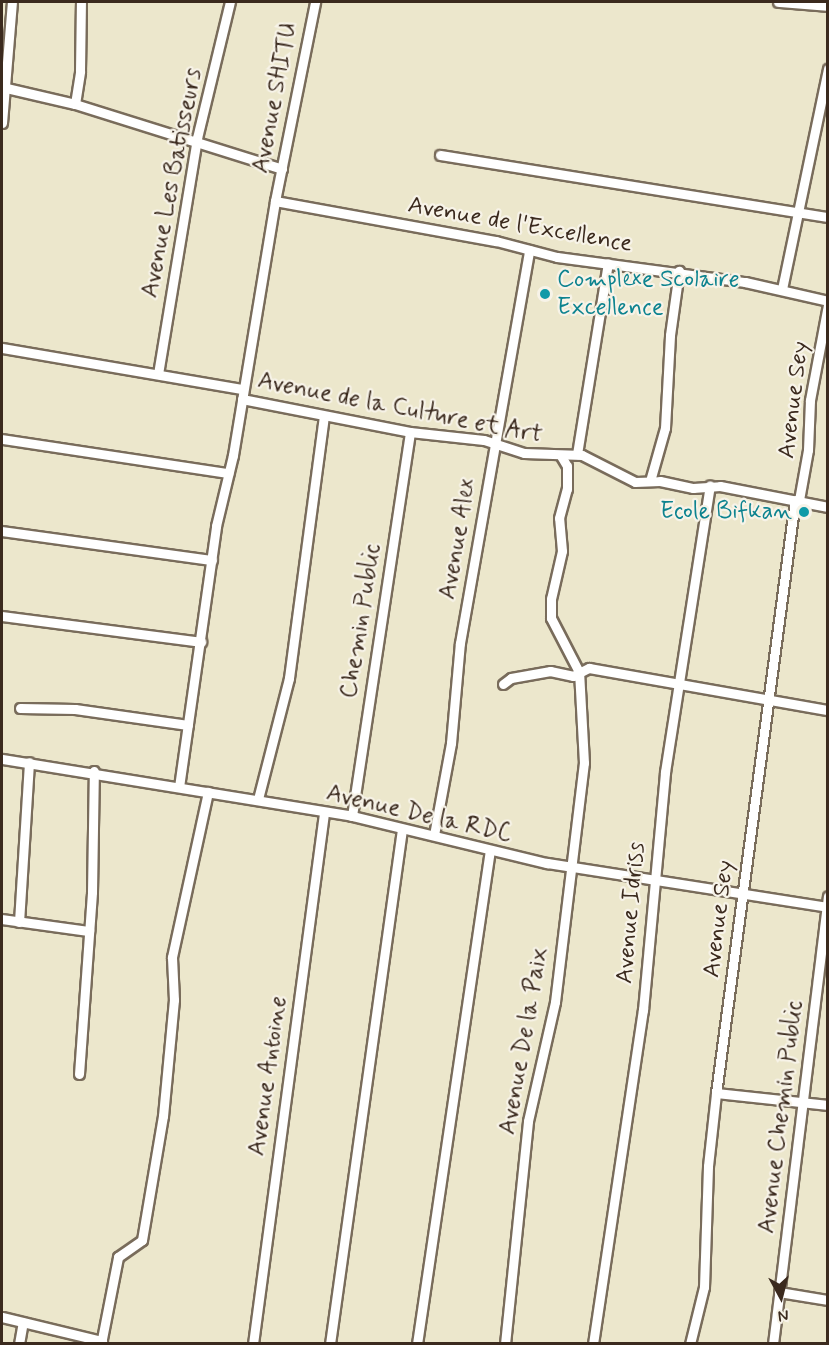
<!DOCTYPE html>
<html>
<head>
<meta charset="utf-8">
<style>
  body { margin:0 }
  #map { position:relative; width:829px; height:1345px; overflow:hidden; background:#ece7cc; font-family:Mynerve,sans-serif }
  div>[style] { position:absolute }
  [style*='--x'] { left:calc(var(--x)*1px); top:calc(var(--y)*1px); width:calc(var(--w)*1px); rotate:calc(var(--a)*1deg) }
  .roads { filter:drop-shadow(2px 0 #796c5b) drop-shadow(-2px 0 #796c5b) drop-shadow(0 2px #796c5b) drop-shadow(0 -2px #796c5b) }
  .minor>* { height:9px; margin:-4.5px; padding:0 4.5px; transform-origin:4.5px; border-radius:4.5px; background:#fff }
  .dots>* { width:16px; height:16px; translate:-50% -50%; box-sizing:border-box; border:3px solid #f7f3e8; border-radius:50% }
  span { translate:-50% -50%; white-space:nowrap; text-align:center; line-height:1.15; -webkit-text-stroke:4.5px #f7f3e8; paint-order:stroke }
  .street-label { font-size:24px; color:#3b2a1e }
  .culture-label { font-size:24px; color:#0d838f }
  .left { translate:0 -50%; text-align:left }
  .right { translate:-100% -50%; text-align:right }
  .frame { position:absolute; inset:0; border:3px solid #3b2a1e; pointer-events:none }
  .north { position:absolute; left:751px; top:1267px; width:60px; height:60px; -webkit-text-stroke:4px #f7f3e8; paint-order:stroke; rotate:173deg; font-size:16px; font-weight:700; line-height:24px; text-align:center; color:#3b2a1e }
  .north::after { content:''; display:block; margin:auto; width:21px; height:27px; background:#3b2a1e; clip-path:polygon(50% 0,100% 100%,50% 72%,0 100%) }
</style>
</head>
<body>
<div id="map">
  <div class="roads">
    <div class="minor">
      <i style="--x:778;--y:2;--w:50;--a:4.6"></i>
      <i style="--x:2;--y:87;--w:75;--a:13.1"></i>
      <i style="--x:75;--y:104;--w:217;--a:17.4"></i>
      <i style="--x:75;--y:104;--w:33;--a:-81"></i>
      <i style="--x:80;--y:71;--w:69;--a:-89.2"></i>
      <i style="--x:2;--y:123;--w:121;--a:-85.3"></i>
      <i style="--x:440;--y:155;--w:393;--a:9.1"></i>
      <i style="--x:275;--y:201;--w:225;--a:10.3"></i>
      <i style="--x:496;--y:241;--w:63;--a:14.7"></i>
      <i style="--x:557;--y:257;--w:190;--a:7.6"></i>
      <i style="--x:745;--y:282;--w:85;--a:12.9"></i>
      <i style="--x:782;--y:289;--w:225;--a:-78.2"></i>
      <i style="--x:2;--y:348;--w:243;--a:9.7"></i>
      <i style="--x:158;--y:374;--w:239;--a:-80.6"></i>
      <i style="--x:197;--y:138;--w:140;--a:-76.4"></i>
      <i style="--x:242;--y:399;--w:171;--a:11.1"></i>
      <i style="--x:410;--y:432;--w:74;--a:6.2"></i>
      <i style="--x:484;--y:440;--w:42;--a:18"></i>
      <i style="--x:524;--y:453;--w:58;--a:2"></i>
      <i style="--x:582;--y:455;--w:59;--a:27"></i>
      <i style="--x:635;--y:482;--w:25;--a:-2"></i>
      <i style="--x:660;--y:481;--w:34;--a:12"></i>
      <i style="--x:693;--y:488;--w:27;--a:-4"></i>
      <i style="--x:720;--y:486;--w:110;--a:11"></i>
      <i style="--x:2;--y:439;--w:229;--a:8.6"></i>
      <i style="--x:577;--y:454;--w:193;--a:-80.8"></i>
      <i style="--x:650;--y:481;--w:55;--a:-74.2"></i>
      <i style="--x:665;--y:428;--w:93;--a:-86.9"></i>
      <i style="--x:670;--y:335;--w:65;--a:-82"></i>
      <i style="--x:799;--y:500;--w:51;--a:-79.8"></i>
      <i style="--x:808;--y:450;--w:50;--a:-87.7"></i>
      <i style="--x:810;--y:400;--w:97;--a:-79.3"></i>
      <i style="--x:2;--y:531;--w:212;--a:7.9"></i>
      <i style="--x:2;--y:616;--w:201;--a:7.4"></i>
      <i style="--x:503;--y:684;--w:10;--a:-37"></i>
      <i style="--x:511;--y:678;--w:40;--a:-10"></i>
      <i style="--x:550;--y:671;--w:24;--a:12"></i>
      <i style="--x:573;--y:676;--w:18;--a:-27"></i>
      <i style="--x:589;--y:668;--w:243;--a:10"></i>
      <i style="--x:20;--y:708;--w:55;--a:1"></i>
      <i style="--x:75;--y:709;--w:114;--a:8.1"></i>
      <i style="--x:2;--y:759;--w:355;--a:9.2"></i>
      <i style="--x:352;--y:816;--w:201;--a:13.6"></i>
      <i style="--x:547;--y:863;--w:284;--a:8.9"></i>
      <i style="--x:179;--y:787;--w:264;--a:-81.9"></i>
      <i style="--x:216;--y:526;--w:73;--a:-76.5"></i>
      <i style="--x:233;--y:455;--w:257;--a:-80.6"></i>
      <i style="--x:275;--y:201;--w:203;--a:-78.6"></i>
      <i style="--x:258;--y:799;--w:125;--a:-75.6"></i>
      <i style="--x:289;--y:678;--w:263;--a:-82.4"></i>
      <i style="--x:352;--y:816;--w:388;--a:-81.4"></i>
      <i style="--x:434;--y:835;--w:94;--a:-79.5"></i>
      <i style="--x:451;--y:743;--w:100;--a:-84.9"></i>
      <i style="--x:460;--y:643;--w:399;--a:-80"></i>
      <i style="--x:2;--y:919;--w:88;--a:7.9"></i>
      <i style="--x:19;--y:922;--w:160;--a:-86.4"></i>
      <i style="--x:79;--y:1074;--w:182;--a:-85.9"></i>
      <i style="--x:92;--y:892;--w:121;--a:-89.1"></i>
      <i style="--x:716;--y:1093;--w:113;--a:6.1"></i>
      <i style="--x:779;--y:1292;--w:50;--a:9.3"></i>
      <i style="--x:2;--y:1317;--w:103;--a:13.5"></i>
      <i style="--x:19;--y:1344;--w:22;--a:-80"></i>
      <i style="--x:101;--y:1344;--w:89;--a:-78.9"></i>
      <i style="--x:118;--y:1257;--w:29;--a:-35"></i>
      <i style="--x:142;--y:1240;--w:126;--a:-80.4"></i>
      <i style="--x:163;--y:1116;--w:117;--a:-84.6"></i>
      <i style="--x:174;--y:1000;--w:43;--a:-92.7"></i>
      <i style="--x:172;--y:957;--w:169;--a:-77.7"></i>
      <i style="--x:253;--y:1344;--w:536;--a:-82.38"></i>
      <i style="--x:330;--y:1344;--w:520;--a:-82.04"></i>
      <i style="--x:417;--y:1344;--w:498;--a:-81.6"></i>
      <i style="--x:505;--y:1344;--w:224;--a:-84.1"></i>
      <i style="--x:528;--y:1121;--w:122;--a:-77.2"></i>
      <i style="--x:555;--y:1002;--w:241;--a:-83.1"></i>
      <i style="--x:584;--y:763;--w:91;--a:-93.1"></i>
      <i style="--x:579;--y:672;--w:61;--a:-117.4"></i>
      <i style="--x:551;--y:618;--w:19;--a:-90"></i>
      <i style="--x:551;--y:599;--w:49;--a:-77.1"></i>
      <i style="--x:562;--y:551;--w:33;--a:-95"></i>
      <i style="--x:559;--y:518;--w:30;--a:-75"></i>
      <i style="--x:567;--y:489;--w:23;--a:-90"></i>
      <i style="--x:567;--y:466;--w:12;--a:-121"></i>
      <i style="--x:593;--y:1344;--w:338;--a:-81.5"></i>
      <i style="--x:643;--y:1010;--w:239;--a:-84.7"></i>
      <i style="--x:665;--y:772;--w:290;--a:-81.1"></i>
      <i style="--x:690;--y:1344;--w:59;--a:-76.2"></i>
      <i style="--x:704;--y:1287;--w:121;--a:-88.1"></i>
      <i style="--x:708;--y:1166;--w:73;--a:-83.7"></i>
      <i style="--x:716;--y:1093;--w:598;--a:-82.41"></i>
      <i style="--x:773;--y:1344;--w:451;--a:-83"></i>
    </div>
  </div>
  <div class="dots">
    <i style="left:545px;top:294px;background:#0f9aa8"></i>
    <i style="left:804px;top:512px;background:#0f9aa8"></i>
  </div>
  <div class="street-label">
    <span style="left:275px;top:98px;rotate:-79deg">Avenue SHITU</span>
    <span style="left:172px;top:183px;rotate:-79deg">Avenue Les Batisseurs</span>
    <span style="left:520px;top:225px;rotate:10deg">Avenue de l'Excellence</span>
    <span style="left:794px;top:400px;rotate:-83deg">Avenue Sey</span>
    <span style="left:400px;top:408px;rotate:11deg">Avenue de la Culture et Art</span>
    <span style="left:458px;top:539px;rotate:-80deg">Avenue Alex</span>
    <span style="left:361px;top:621px;rotate:-81deg">Chemin Public</span>
    <span style="left:419px;top:814px;rotate:13deg">Avenue De la RDC</span>
    <span style="left:631px;top:913px;rotate:-85deg">Avenue Idriss</span>
    <span style="left:719px;top:919px;rotate:-83deg">Avenue Sey</span>
    <span style="left:524px;top:1041px;rotate:-80deg">Avenue De la Paix</span>
    <span style="left:268px;top:1076px;rotate:-82deg">Avenue Antoine</span>
    <span style="left:781px;top:1117px;rotate:-83deg">Avenue Chemin Public</span>
  </div>
  <div class="culture-label">
    <span class="left" style="left:557px;top:294px">Complexe Scolaire<br>Excellence</span>
    <span class="right" style="left:792px;top:512px">Ecole Bifkan</span>
  </div>
  <div class="frame"></div>
  <div class="north">N</div>
</div>
</body>
</html>
